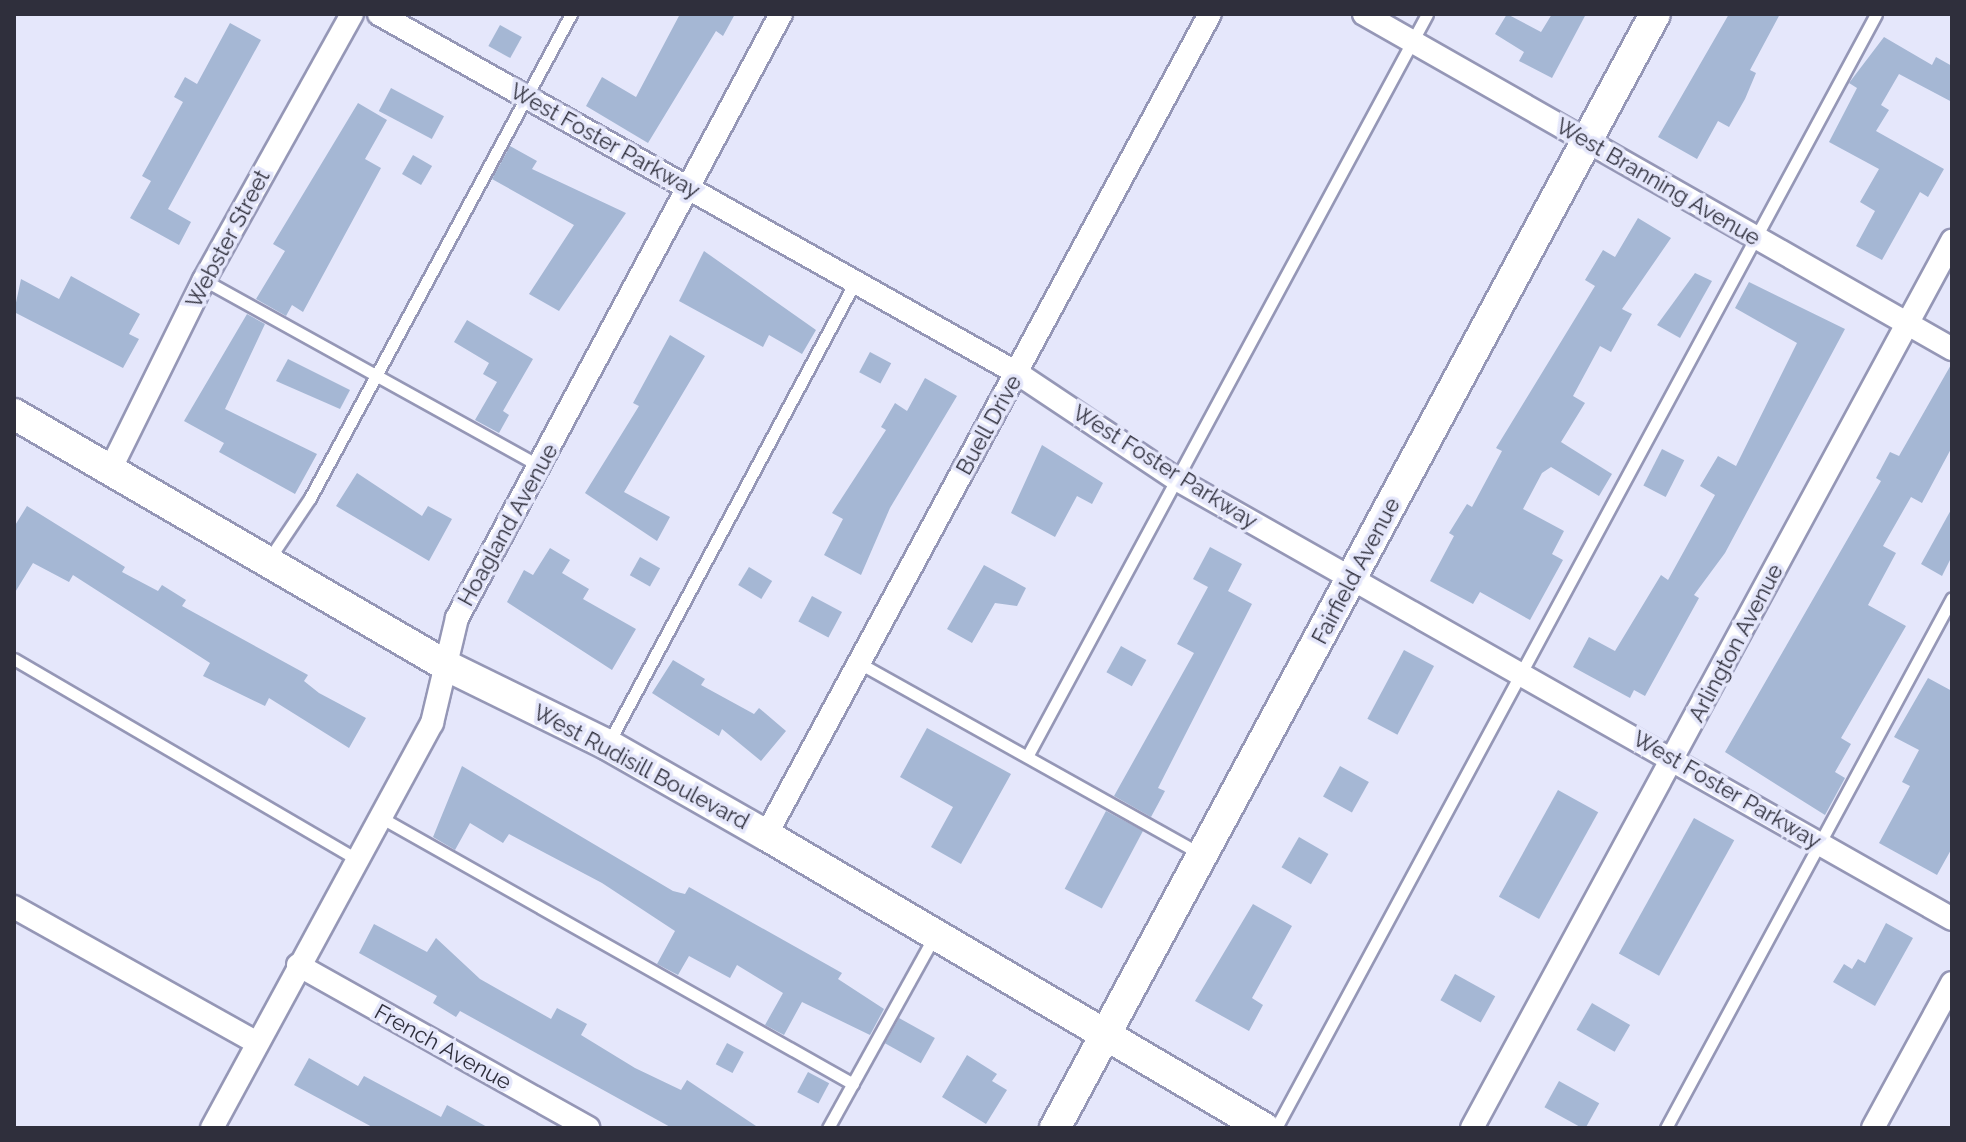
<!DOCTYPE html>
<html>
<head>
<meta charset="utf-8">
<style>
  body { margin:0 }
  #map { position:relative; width:1966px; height:1142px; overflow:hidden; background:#e5e7fb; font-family:Raleway,sans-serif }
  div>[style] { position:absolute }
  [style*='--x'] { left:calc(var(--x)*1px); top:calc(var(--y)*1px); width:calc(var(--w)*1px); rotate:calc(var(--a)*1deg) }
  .building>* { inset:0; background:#a5b7d4; transform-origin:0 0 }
  .roads { filter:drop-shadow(2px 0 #9597b6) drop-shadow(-2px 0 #9597b6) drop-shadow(0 2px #9597b6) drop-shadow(0 -2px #9597b6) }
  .lane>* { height:11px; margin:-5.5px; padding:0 5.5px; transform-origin:5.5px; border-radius:5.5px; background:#fff }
  .street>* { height:22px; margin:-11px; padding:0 11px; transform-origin:11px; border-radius:11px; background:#fff }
  .secondary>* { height:30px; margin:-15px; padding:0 15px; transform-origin:15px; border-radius:15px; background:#fff }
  span { translate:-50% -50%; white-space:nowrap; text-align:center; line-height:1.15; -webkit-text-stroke:7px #e5e7fb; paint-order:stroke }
  .street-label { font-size:22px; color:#2f2f3c }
  .frame { position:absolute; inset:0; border:16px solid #2f2f3c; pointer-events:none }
</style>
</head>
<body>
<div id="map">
  <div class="building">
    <i style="clip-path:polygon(680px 14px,735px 14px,723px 36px,716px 31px,648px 143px,586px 106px,602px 77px,636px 97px)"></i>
    <i style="clip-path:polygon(1507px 14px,1541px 32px,1552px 14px,1586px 14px,1552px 78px,1519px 61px,1524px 52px,1495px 34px)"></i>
    <i style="clip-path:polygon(1729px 14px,1780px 14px,1750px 70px,1756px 73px,1745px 99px,1729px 127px,1718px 121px,1697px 159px,1658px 137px)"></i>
    <i style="clip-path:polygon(230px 23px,261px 40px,168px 209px,191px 222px,179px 245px,130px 218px,151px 181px,142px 176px,183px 102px,174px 97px,185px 77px,197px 84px)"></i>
    <i style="left:500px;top:25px;width:25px;height:24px;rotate:29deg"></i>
    <i style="clip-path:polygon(1884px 37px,1932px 65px,1936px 57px,1952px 66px,1952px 102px,1899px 74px,1881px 105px,1889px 110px,1876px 131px,1944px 169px,1928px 197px,1920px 192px,1882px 260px,1856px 246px,1875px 211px,1860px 202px,1879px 169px,1829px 142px,1857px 88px,1849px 83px)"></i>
    <i style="left:391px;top:88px;width:60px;height:26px;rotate:28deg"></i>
    <i style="clip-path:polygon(358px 103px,387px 120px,365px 159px,381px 168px,303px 312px,292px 305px,286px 316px,256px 299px,285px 251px,273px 244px)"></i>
    <i style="clip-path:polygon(510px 146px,537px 161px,532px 169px,626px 213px,559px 311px,529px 294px,574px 225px,492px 179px)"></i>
    <i style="left:413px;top:155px;width:22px;height:22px;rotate:30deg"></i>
    <i style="clip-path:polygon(1638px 218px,1671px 238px,1622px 309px,1632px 314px,1611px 352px,1600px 346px,1573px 396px,1585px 403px,1561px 442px,1612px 474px,1599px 496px,1551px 467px,1542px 473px,1523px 509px,1564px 531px,1552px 554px,1563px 560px,1530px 620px,1480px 592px,1473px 604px,1430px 581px,1454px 536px,1449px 533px,1467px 504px,1472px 507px,1502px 451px,1496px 448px,1595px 286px,1585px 280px,1603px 250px,1615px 257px)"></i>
    <i style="clip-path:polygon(704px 251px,816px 330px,802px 354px,769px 335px,763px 347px,679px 301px)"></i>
    <i style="clip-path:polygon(1695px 273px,1712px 281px,1680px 338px,1657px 325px)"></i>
    <i style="clip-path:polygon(71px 276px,140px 314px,129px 334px,139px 339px,123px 368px,14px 312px,21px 279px,59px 299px)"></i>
    <i style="clip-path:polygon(1749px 282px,1845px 329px,1725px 553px,1694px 595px,1699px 598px,1645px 696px,1634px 690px,1630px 698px,1573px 667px,1589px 637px,1615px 651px,1661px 575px,1668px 580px,1715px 495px,1700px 486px,1718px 456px,1736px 466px,1797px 343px,1735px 308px)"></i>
    <i style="clip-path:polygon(247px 314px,265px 324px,225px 409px,317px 454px,295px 494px,219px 452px,224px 443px,184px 421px)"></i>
    <i style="clip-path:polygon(467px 320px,533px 359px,503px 411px,509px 415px,499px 433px,475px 420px,497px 382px,483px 374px,489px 363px,454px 342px)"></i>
    <i style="clip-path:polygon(670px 335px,705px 356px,624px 492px,670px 517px,657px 541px,585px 493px,639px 406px,633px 403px)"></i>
    <i style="left:870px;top:352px;width:24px;height:23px;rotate:28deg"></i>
    <i style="clip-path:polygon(288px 359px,350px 390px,340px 409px,276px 381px)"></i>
    <i style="clip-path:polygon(1952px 363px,1952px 447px,1922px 503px,1911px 497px,1883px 546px,1896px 553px,1868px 605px,1906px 626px,1841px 738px,1851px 744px,1835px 772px,1845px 778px,1825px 815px,1725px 752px,1881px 481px,1876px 478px,1890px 452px,1899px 456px)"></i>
    <i style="clip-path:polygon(925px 378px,957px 396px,890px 508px,861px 575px,824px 555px,843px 519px,832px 513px,886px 430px,881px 427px,895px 403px,907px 411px)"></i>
    <i style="clip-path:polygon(1042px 445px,1103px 483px,1092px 504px,1077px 496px,1055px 537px,1011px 513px)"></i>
    <i style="left:1662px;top:449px;width:25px;height:41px;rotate:27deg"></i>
    <i style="clip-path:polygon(357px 473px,422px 516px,428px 506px,452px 519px,429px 561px,336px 506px)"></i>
    <i style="clip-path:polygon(27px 506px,125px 567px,122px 572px,158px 591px,162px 585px,186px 600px,182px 606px,308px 675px,304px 681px,319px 693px,366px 718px,349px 748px,269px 698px,265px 706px,203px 676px,210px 663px,73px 575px,69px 582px,33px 563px,14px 594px,14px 527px)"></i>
    <i style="clip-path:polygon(1952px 508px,1952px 556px,1942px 576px,1921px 564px)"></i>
    <i style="clip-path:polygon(1210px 547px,1242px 564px,1228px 591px,1252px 604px,1158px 788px,1165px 791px,1151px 817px,1114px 796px,1194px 653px,1177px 644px,1208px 587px,1193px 579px)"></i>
    <i style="clip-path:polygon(550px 548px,570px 560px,562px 573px,589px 589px,583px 599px,636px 629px,612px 670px,507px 602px,524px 570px,533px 575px)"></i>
    <i style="left:640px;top:557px;width:23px;height:21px;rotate:29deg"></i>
    <i style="clip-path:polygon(984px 565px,1026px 588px,1017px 606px,995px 603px,972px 643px,947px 629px)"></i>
    <i style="left:749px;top:567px;width:27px;height:21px;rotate:31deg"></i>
    <i style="left:812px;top:596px;width:34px;height:29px;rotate:28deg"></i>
    <i style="left:1121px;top:646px;width:29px;height:30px;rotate:29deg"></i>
    <i style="left:1404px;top:650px;width:34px;height:78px;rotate:28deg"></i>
    <i style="clip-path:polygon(673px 660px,705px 679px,701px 685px,754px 714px,759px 708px,786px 731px,761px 761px,722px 729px,719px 736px,652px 693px)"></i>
    <i style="clip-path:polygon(1928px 678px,1952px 691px,1952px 848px,1937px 875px,1879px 843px,1910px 786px,1902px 782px,1919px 750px,1894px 737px)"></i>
    <i style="clip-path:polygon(927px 728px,1011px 774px,961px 864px,931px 847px,953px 807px,900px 777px)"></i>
    <i style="clip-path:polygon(462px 766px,673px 891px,685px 894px,689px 887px,842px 973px,838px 979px,884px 1009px,870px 1035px,802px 1002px,784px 1035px,765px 1025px,783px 993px,737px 965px,730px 978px,689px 956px,678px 975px,657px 964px,675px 931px,602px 883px,509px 834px,503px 843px,470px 823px,455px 850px,433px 837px)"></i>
    <i style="left:1340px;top:766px;width:33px;height:35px;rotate:29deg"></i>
    <i style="left:1558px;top:790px;width:46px;height:122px;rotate:29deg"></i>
    <i style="left:1106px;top:811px;width:42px;height:88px;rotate:28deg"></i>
    <i style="left:1694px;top:818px;width:46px;height:155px;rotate:29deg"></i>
    <i style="left:1299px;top:837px;width:34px;height:35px;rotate:30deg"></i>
    <i style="clip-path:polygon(1253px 904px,1292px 926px,1252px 998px,1263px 1005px,1249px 1031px,1195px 1001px)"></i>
    <i style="clip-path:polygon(1886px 923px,1913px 938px,1875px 1006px,1833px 982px,1844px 964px,1852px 969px,1858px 959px,1865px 963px)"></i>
    <i style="clip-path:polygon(374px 924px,427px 952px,436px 938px,480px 979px,551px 1019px,557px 1008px,587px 1024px,581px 1035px,635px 1068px,681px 1090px,687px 1080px,759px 1128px,672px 1128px,460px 1011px,456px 1017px,433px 1003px,437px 996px,359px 953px)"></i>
    <i style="left:1455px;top:974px;width:46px;height:30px;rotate:29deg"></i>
    <i style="left:1592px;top:1003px;width:44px;height:31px;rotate:30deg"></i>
    <i style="left:899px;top:1018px;width:41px;height:29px;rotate:29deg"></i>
    <i style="left:727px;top:1043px;width:19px;height:24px;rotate:28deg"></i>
    <i style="clip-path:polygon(967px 1055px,997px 1074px,992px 1081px,1007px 1090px,986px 1124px,942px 1097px)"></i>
    <i style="clip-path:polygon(309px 1058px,358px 1086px,364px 1076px,441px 1117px,447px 1105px,489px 1128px,374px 1128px,294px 1085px)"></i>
    <i style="left:808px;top:1072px;width:24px;height:23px;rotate:28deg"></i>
    <i style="left:1559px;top:1081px;width:46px;height:30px;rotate:29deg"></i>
  </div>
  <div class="roads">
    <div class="lane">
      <i style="--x:204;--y:280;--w:384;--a:29"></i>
      <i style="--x:269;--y:559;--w:73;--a:-56.1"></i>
      <i style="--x:310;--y:498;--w:550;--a:-61.66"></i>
      <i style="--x:14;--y:659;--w:396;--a:30.3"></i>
      <i style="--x:859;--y:663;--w:389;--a:29.2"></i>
      <i style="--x:608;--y:744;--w:524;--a:-61.87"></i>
      <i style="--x:1029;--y:753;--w:839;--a:-61.69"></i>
      <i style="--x:380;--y:817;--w:543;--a:29.44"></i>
      <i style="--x:828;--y:1128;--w:218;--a:-61"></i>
      <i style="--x:1276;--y:1128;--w:1265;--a:-61.69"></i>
      <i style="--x:1666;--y:1128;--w:602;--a:-61.65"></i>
    </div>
    <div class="street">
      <i style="--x:379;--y:14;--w:732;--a:29.37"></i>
      <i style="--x:1017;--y:373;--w:191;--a:33.7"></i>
      <i style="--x:1176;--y:479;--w:892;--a:29.55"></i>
      <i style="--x:1364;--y:14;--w:677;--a:29.67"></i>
      <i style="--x:111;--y:468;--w:210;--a:-63.7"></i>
      <i style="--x:204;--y:280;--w:304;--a:-60.9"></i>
      <i style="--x:766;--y:835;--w:933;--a:-61.6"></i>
      <i style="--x:14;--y:907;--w:277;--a:29.2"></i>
      <i style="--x:298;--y:965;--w:333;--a:29.3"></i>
      <i style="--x:212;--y:1128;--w:461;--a:-61.5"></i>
      <i style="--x:432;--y:723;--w:108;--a:-76.6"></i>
      <i style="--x:457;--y:618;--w:685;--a:-61.79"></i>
      <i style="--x:1472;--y:1128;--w:1009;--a:-61.58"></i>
      <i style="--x:1873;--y:1128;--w:165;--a:-61.4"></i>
    </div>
    <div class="secondary">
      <i style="--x:14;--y:414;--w:501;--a:30.2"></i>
      <i style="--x:447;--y:666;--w:179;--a:26.1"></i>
      <i style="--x:608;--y:745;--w:182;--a:29.7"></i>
      <i style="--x:766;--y:835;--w:578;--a:30.47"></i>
      <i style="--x:1055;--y:1128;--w:1265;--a:-61.69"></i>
    </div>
  </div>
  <div class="street-label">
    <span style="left:605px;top:141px;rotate:29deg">West Foster Parkway</span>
    <span style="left:1658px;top:182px;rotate:30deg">West Branning Avenue</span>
    <span style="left:228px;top:239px;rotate:-62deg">Webster Street</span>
    <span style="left:989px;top:425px;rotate:-61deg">Buell Drive</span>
    <span style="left:1165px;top:467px;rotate:32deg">West Foster Parkway</span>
    <span style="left:508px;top:525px;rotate:-61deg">Hoagland Avenue</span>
    <span style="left:1356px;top:571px;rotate:-62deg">Fairfield Avenue</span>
    <span style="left:1736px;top:643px;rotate:-62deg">Arlington Avenue</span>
    <span style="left:641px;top:767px;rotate:28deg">West Rudisill Boulevard</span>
    <span style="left:1727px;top:790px;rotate:30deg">West Foster Parkway</span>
    <span style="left:443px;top:1047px;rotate:29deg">French Avenue</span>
  </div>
  <div class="frame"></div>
</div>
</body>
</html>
